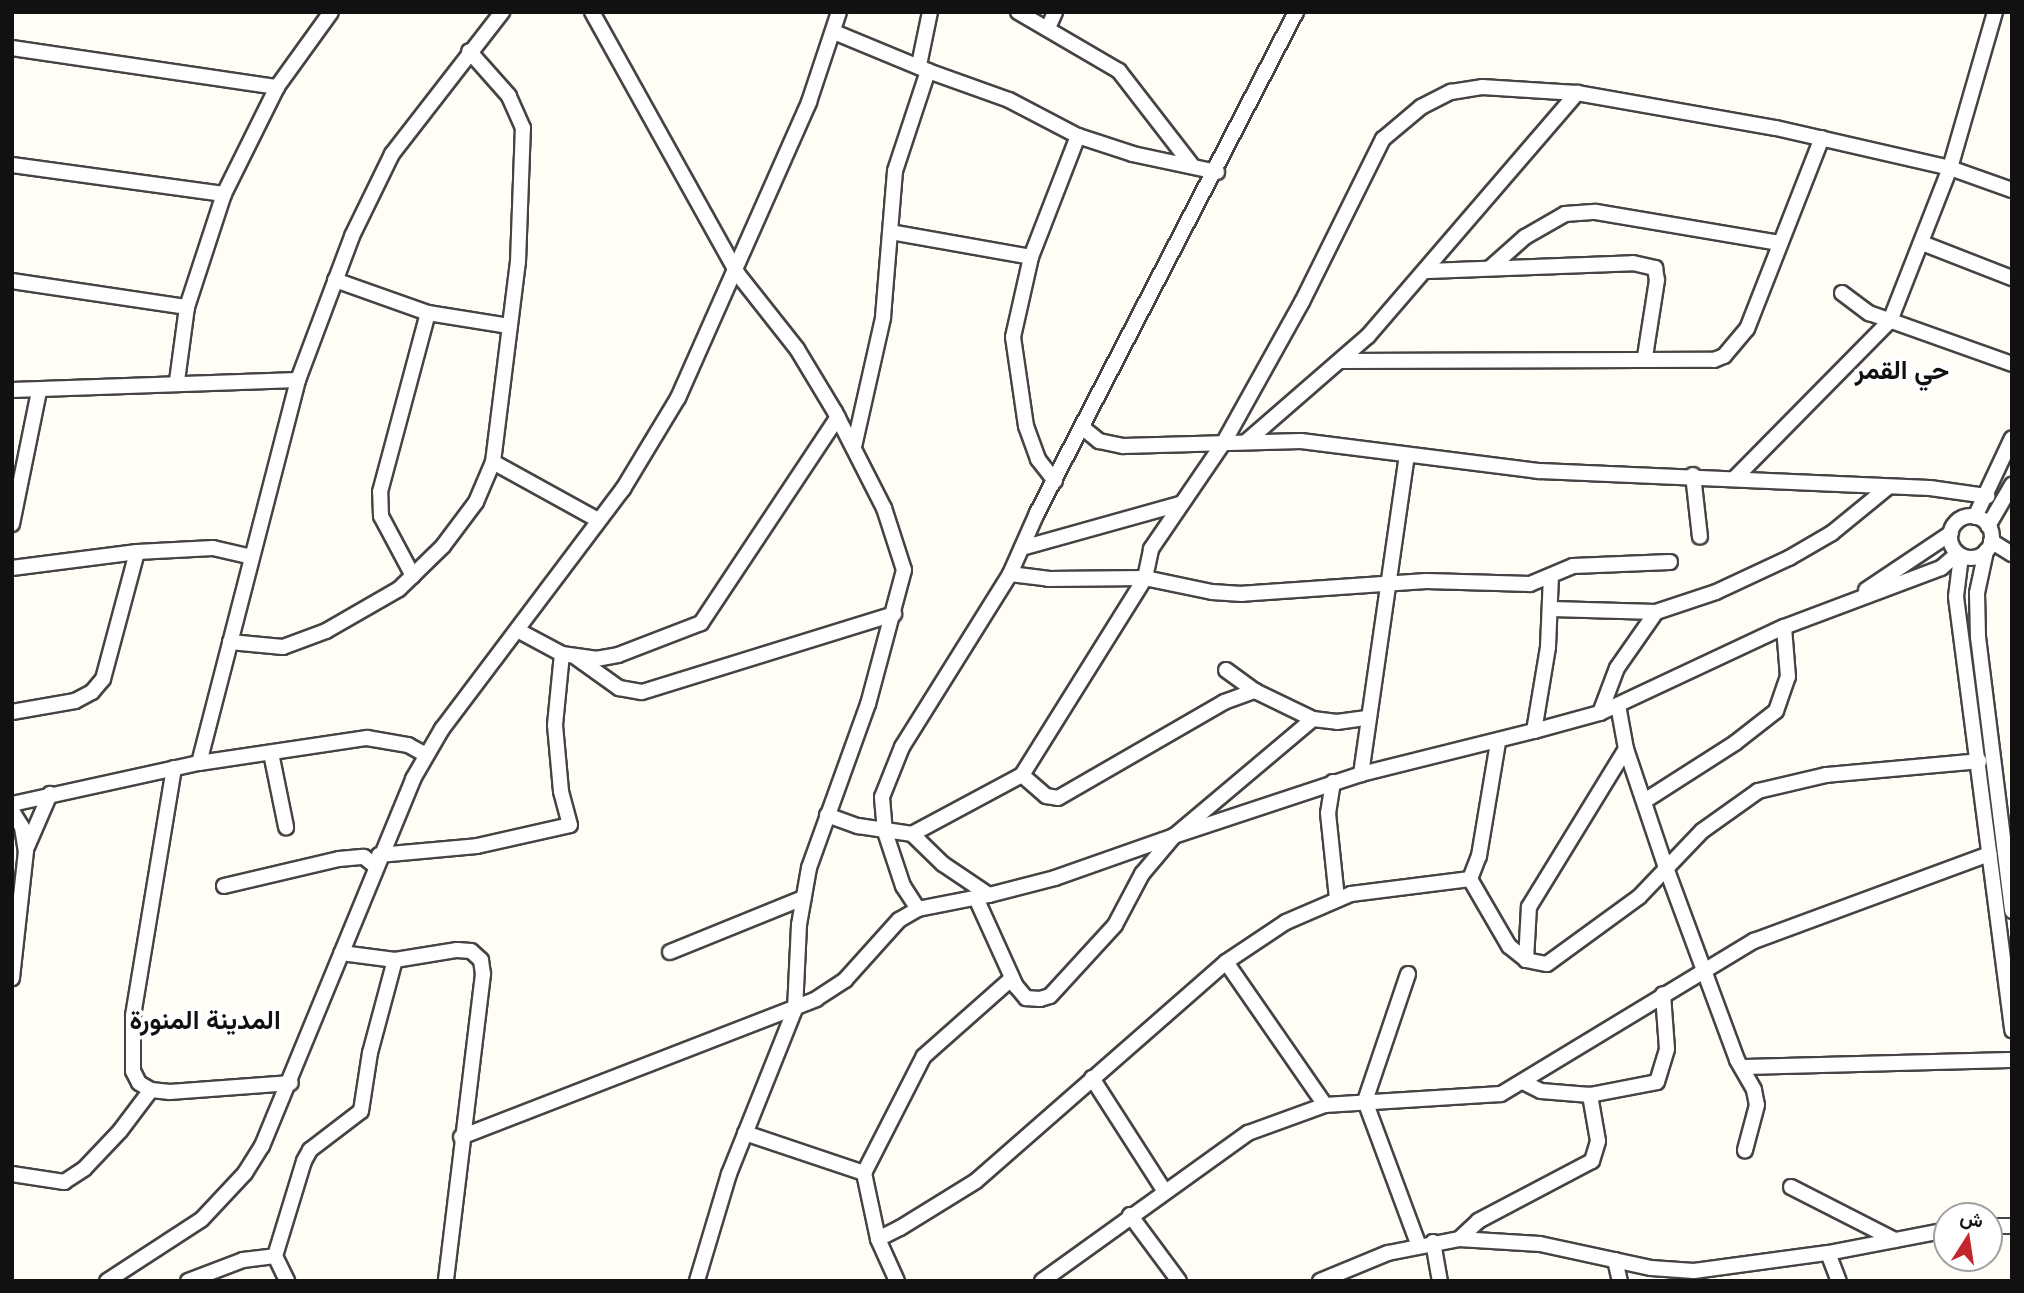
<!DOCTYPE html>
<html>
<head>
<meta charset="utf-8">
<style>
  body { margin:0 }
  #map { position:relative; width:2024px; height:1293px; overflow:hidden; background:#fffdf5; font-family:"Noto Serif",Vazirmatn,serif }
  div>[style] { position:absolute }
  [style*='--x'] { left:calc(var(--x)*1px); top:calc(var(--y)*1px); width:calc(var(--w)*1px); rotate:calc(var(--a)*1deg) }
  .roads { filter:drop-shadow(2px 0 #444) drop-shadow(-2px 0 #444) drop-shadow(0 2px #444) drop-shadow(0 -2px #444) }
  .minor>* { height:14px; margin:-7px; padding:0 7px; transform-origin:7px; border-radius:7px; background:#fff }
  .minor>.ring { margin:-7px; padding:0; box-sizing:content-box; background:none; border:14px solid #fff; border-radius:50% }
  span { translate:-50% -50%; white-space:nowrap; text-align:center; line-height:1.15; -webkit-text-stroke:7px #fff; paint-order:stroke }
  .neighbourhood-label { font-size:26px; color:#111; font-weight:700 }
  .frame { position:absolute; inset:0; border:14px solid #111; pointer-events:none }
  .north { position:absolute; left:1933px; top:1202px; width:70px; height:70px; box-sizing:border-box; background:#fff; border:2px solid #a0a0a0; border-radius:50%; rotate:12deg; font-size:19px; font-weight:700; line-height:28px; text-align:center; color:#111 }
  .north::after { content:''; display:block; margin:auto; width:24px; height:32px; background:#c4262e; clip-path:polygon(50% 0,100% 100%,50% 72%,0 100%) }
</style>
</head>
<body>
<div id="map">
  <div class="roads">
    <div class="minor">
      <i style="--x:592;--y:12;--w:299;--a:60.9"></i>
      <i style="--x:737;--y:273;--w:97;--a:51.7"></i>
      <i style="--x:797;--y:349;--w:74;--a:58.9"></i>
      <i style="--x:835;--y:412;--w:108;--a:63"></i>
      <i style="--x:884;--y:508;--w:65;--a:72.1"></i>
      <i style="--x:904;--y:570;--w:139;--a:105"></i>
      <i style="--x:868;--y:704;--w:174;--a:109.8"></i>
      <i style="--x:809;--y:868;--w:58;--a:100"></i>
      <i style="--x:799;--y:925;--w:84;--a:92.7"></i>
      <i style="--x:795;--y:1009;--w:178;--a:111.8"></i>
      <i style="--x:729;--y:1174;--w:112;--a:106.7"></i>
      <i style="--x:1018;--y:12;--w:117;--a:30.3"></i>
      <i style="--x:1119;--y:71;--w:118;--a:52.3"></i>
      <i style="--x:1048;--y:28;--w:17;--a:-66"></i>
      <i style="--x:834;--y:32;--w:102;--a:22.5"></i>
      <i style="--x:928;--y:71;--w:105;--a:108.3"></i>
      <i style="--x:895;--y:171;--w:147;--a:94.7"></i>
      <i style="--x:883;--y:318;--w:132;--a:102.7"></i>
      <i style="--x:12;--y:48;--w:268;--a:8.4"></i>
      <i style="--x:919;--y:65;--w:54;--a:-78.3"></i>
      <i style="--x:928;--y:71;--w:86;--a:19.7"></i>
      <i style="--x:1009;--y:100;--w:78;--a:27.6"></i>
      <i style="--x:1078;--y:136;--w:58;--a:18.1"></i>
      <i style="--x:1133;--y:154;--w:86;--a:12.1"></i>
      <i style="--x:12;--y:165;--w:214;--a:7.8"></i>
      <i style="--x:891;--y:232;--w:142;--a:10.1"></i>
      <i style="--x:1922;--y:243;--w:97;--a:21.3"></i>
      <i style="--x:1490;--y:268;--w:47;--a:-41.5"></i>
      <i style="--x:1525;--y:237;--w:46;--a:-29.9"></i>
      <i style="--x:1565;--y:214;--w:31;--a:-4"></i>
      <i style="--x:1596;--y:212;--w:186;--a:9.6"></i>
      <i style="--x:1428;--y:271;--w:205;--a:-2.2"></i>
      <i style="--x:1633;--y:263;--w:23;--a:13"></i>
      <i style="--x:1655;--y:268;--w:12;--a:81"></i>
      <i style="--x:1657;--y:280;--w:78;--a:98.9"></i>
      <i style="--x:335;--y:280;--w:99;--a:19.5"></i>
      <i style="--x:428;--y:313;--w:82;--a:9.1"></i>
      <i style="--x:12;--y:281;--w:177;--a:8.5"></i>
      <i style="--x:1842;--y:293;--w:34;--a:37"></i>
      <i style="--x:1869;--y:313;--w:152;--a:19.6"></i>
      <i style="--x:1343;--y:361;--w:371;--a:-0.2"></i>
      <i style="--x:1714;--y:360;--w:11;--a:-22"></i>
      <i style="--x:1724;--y:356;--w:35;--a:-50"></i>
      <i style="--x:1747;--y:329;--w:205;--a:-68.6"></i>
      <i style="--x:177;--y:381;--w:75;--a:-82.3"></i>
      <i style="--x:187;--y:307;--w:119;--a:-71.9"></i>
      <i style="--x:224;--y:194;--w:119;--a:-63.6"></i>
      <i style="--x:277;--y:87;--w:92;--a:-54.2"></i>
      <i style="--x:12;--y:390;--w:286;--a:-2"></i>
      <i style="--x:1083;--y:428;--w:21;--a:39"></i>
      <i style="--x:1099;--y:441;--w:25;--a:12"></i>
      <i style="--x:1123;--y:446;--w:178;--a:-1.6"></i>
      <i style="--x:1301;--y:441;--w:241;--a:7.2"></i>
      <i style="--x:1540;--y:471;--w:390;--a:2.5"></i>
      <i style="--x:1930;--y:488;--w:58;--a:8"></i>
      <i style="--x:1247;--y:441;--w:160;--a:-41"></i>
      <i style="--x:1368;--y:336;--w:321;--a:-49.3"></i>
      <i style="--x:493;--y:462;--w:120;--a:28.9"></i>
      <i style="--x:1693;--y:475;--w:62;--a:83.6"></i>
      <i style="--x:1735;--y:478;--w:221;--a:-45.4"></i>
      <i style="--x:1890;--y:321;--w:164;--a:-68.6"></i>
      <i style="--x:1950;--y:168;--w:162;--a:-73.9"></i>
      <i style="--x:1055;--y:481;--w:28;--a:-128"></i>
      <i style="--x:1038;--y:459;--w:35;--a:-110"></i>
      <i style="--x:1026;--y:426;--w:90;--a:-98.3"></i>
      <i style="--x:1013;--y:337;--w:82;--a:-77.3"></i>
      <i style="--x:1031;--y:257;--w:130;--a:-68.8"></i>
      <i class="ring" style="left:1950px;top:516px;width:28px;height:28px"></i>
      <i style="--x:1975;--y:517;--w:87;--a:-64.9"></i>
      <i style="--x:12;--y:524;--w:136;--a:-78.5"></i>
      <i style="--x:1988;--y:526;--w:48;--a:-59.7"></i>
      <i style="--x:1991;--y:541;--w:25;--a:32"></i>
      <i style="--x:1022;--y:548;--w:164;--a:-15.6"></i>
      <i style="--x:1986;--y:551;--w:43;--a:102.1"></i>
      <i style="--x:1977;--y:593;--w:44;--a:88.7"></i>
      <i style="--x:1978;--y:637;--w:276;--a:82.9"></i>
      <i style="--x:1961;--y:556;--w:41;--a:97"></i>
      <i style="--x:1956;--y:597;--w:437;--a:82.6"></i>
      <i style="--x:1670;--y:562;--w:97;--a:177.6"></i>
      <i style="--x:1573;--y:566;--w:47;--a:157.3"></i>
      <i style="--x:1530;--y:584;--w:104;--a:-178.3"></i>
      <i style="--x:1426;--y:581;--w:184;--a:176"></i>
      <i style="--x:1242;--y:594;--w:30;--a:-176"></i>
      <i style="--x:1212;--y:592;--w:68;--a:-168.2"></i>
      <i style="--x:1145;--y:578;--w:30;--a:-78"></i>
      <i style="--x:1151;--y:549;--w:130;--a:-55.7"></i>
      <i style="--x:1224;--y:442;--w:160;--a:-60.9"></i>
      <i style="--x:1302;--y:302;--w:182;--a:-63.6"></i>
      <i style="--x:1383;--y:139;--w:50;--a:-40.1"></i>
      <i style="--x:1421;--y:107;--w:34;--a:-27"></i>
      <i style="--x:1451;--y:92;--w:31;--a:-9"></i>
      <i style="--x:1482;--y:87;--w:95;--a:3.6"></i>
      <i style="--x:1577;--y:93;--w:202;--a:10"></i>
      <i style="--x:1776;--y:128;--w:179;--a:12.9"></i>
      <i style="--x:1950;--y:168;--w:66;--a:19.5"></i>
      <i style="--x:12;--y:568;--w:126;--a:-7.3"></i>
      <i style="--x:137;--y:552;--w:76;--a:-3"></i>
      <i style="--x:213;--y:548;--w:39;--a:13"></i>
      <i style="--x:1010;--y:574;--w:38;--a:7"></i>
      <i style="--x:1048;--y:579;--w:97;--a:-0.6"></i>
      <i style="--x:413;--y:576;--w:68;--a:-118.1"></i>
      <i style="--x:381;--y:516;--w:24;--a:-92"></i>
      <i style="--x:380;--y:492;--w:185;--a:-75"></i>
      <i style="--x:1866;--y:590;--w:102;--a:-33.8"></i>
      <i style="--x:1552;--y:609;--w:104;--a:1.7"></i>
      <i style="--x:230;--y:642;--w:53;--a:5.4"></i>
      <i style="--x:283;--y:647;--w:46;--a:-20.4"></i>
      <i style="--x:326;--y:631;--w:84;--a:-29.9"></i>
      <i style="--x:399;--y:589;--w:62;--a:-44.3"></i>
      <i style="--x:443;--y:546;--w:55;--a:-53.1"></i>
      <i style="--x:476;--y:502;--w:43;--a:-67"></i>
      <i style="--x:493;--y:462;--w:202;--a:-82.9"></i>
      <i style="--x:518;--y:262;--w:134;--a:-87.9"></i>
      <i style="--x:523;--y:128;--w:35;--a:-114"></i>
      <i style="--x:509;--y:96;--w:60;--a:-131.6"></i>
      <i style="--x:562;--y:654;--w:34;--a:8"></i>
      <i style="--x:596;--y:659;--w:22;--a:-10"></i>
      <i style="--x:618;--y:655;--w:89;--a:-21.1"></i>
      <i style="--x:701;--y:623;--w:247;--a:-56.4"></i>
      <i style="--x:577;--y:658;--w:52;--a:35.5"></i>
      <i style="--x:619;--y:688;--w:23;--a:10"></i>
      <i style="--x:642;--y:692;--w:264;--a:-17.2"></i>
      <i style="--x:1226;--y:670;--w:36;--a:36"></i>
      <i style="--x:1618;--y:705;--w:45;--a:79.7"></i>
      <i style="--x:1626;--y:749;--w:122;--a:71.4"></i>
      <i style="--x:1665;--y:865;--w:208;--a:69.7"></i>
      <i style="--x:1737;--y:1060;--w:34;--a:60"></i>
      <i style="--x:1754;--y:1090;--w:15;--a:79"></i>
      <i style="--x:1757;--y:1105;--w:47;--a:104.9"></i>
      <i style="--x:12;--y:712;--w:64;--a:-9.9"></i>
      <i style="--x:75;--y:701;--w:19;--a:-28"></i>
      <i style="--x:92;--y:692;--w:17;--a:-50"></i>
      <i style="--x:103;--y:679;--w:131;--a:-75"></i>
      <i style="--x:1600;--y:713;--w:48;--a:-69.3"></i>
      <i style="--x:1617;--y:668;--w:68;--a:-55.1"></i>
      <i style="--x:1656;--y:612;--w:63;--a:-18.4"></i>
      <i style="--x:1716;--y:592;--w:81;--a:-25"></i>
      <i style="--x:1789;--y:558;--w:50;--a:-30.2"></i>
      <i style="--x:1832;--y:533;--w:71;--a:-39.3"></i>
      <i style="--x:1313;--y:719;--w:24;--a:7"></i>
      <i style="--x:1337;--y:722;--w:30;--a:-8"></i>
      <i style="--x:1534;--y:731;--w:68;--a:-15.3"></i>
      <i style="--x:1600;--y:713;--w:203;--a:-25.1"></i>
      <i style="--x:1784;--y:627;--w:168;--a:-20.6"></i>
      <i style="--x:1941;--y:568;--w:21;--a:-41"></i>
      <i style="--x:271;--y:753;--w:76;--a:78.5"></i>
      <i style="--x:199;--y:763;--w:396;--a:-75.5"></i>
      <i style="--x:298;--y:380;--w:154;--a:-69.4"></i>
      <i style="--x:352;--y:236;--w:91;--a:-64"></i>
      <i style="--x:392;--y:154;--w:180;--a:-52.2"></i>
      <i style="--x:174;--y:768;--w:252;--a:99.4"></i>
      <i style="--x:133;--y:1017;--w:54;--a:90"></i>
      <i style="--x:133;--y:1071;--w:13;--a:63"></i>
      <i style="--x:139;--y:1083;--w:14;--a:30"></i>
      <i style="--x:151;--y:1090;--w:19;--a:6"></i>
      <i style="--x:170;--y:1092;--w:121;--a:-4.3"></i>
      <i style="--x:1361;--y:774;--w:321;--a:-81.8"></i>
      <i style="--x:1022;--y:775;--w:32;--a:41"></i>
      <i style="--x:1046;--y:796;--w:12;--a:9"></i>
      <i style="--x:1058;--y:798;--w:192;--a:-30"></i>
      <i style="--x:1224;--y:702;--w:33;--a:-20"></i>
      <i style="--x:1255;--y:691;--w:64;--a:25.8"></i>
      <i style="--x:1313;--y:719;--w:182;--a:139.9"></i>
      <i style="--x:1174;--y:836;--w:126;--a:160.6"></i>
      <i style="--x:1055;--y:878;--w:68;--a:165.6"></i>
      <i style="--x:989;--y:895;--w:72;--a:168.8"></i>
      <i style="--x:918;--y:909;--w:27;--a:-123"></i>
      <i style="--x:903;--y:886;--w:57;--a:-108.4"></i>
      <i style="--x:885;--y:832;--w:35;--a:-95"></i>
      <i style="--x:882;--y:797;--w:54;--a:-68.2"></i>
      <i style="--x:902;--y:747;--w:204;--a:-58"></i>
      <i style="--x:1010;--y:574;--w:67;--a:-66.1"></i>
      <i style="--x:1037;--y:513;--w:564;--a:-62.66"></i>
      <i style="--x:1333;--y:782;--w:31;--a:99"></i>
      <i style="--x:1328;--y:813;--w:86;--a:84"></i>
      <i style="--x:1646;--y:800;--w:106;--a:-32.6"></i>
      <i style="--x:1735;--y:743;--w:52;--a:-38"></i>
      <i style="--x:1776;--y:711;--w:36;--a:-71"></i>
      <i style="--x:1788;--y:677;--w:50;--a:-94.6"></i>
      <i style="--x:12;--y:804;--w:191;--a:-12.4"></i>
      <i style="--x:199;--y:763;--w:170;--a:-8.5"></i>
      <i style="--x:367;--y:738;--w:42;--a:9.7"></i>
      <i style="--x:408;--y:745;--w:21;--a:29"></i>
      <i style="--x:12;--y:811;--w:19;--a:58"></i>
      <i style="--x:22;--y:827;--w:24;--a:81"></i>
      <i style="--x:26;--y:851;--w:128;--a:96.3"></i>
      <i style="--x:827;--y:815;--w:33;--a:20"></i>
      <i style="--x:858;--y:826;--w:55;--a:8.4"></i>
      <i style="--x:912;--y:834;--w:43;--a:44.1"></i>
      <i style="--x:943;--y:864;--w:55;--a:34"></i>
      <i style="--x:912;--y:834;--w:125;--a:-28.2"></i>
      <i style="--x:1022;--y:775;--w:232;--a:-58"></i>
      <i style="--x:27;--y:847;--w:58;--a:-66.5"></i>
      <i style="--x:379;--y:855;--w:98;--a:-5.2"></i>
      <i style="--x:477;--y:846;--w:95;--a:-12.7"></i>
      <i style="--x:570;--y:825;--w:35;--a:-105"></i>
      <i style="--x:561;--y:791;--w:66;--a:-95.2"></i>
      <i style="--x:555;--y:725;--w:71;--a:-84.4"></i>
      <i style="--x:562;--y:654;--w:49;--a:-151.9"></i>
      <i style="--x:1470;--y:879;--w:78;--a:59.8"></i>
      <i style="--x:1509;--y:946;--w:22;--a:39"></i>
      <i style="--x:1526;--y:960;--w:21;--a:11"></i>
      <i style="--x:1547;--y:964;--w:114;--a:-36.1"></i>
      <i style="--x:1639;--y:897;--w:91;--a:-46.3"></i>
      <i style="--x:1702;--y:831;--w:69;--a:-35.5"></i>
      <i style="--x:1758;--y:791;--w:70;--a:-13.2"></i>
      <i style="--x:1826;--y:775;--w:154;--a:-5.2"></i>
      <i style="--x:224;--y:886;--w:118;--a:-13.2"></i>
      <i style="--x:339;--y:859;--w:25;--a:-5"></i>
      <i style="--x:364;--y:857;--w:14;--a:39"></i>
      <i style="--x:976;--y:898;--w:97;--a:65.6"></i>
      <i style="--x:1016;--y:986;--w:16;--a:50"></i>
      <i style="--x:1026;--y:998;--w:14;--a:4"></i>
      <i style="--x:1040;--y:999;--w:10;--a:-17"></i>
      <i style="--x:1050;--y:996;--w:96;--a:-47.5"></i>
      <i style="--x:1115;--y:925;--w:58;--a:-62.1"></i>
      <i style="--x:1142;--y:874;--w:50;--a:-49.9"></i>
      <i style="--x:1174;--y:836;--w:197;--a:-18.3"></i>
      <i style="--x:1361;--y:774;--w:178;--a:-14"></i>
      <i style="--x:1534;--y:731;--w:85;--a:-80.5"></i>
      <i style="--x:1548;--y:647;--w:71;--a:-87.6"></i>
      <i style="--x:670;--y:952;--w:144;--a:-22.1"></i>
      <i style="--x:395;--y:960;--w:63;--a:-9.2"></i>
      <i style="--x:457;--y:950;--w:14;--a:4"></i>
      <i style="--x:471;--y:951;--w:13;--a:42"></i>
      <i style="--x:481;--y:960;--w:14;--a:82"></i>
      <i style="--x:483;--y:974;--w:309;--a:96.9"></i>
      <i style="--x:1526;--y:960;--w:53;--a:-86.8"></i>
      <i style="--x:1529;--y:907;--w:185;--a:-58.5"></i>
      <i style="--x:1226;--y:962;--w:174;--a:55.3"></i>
      <i style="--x:1408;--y:974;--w:134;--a:108.7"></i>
      <i style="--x:1365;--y:1101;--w:155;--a:69.6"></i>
      <i style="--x:1743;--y:1067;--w:269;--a:-1.5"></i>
      <i style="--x:1092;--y:1078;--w:133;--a:57.3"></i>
      <i style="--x:1523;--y:1082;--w:20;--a:27"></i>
      <i style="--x:1541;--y:1091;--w:49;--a:4.7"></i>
      <i style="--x:1590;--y:1095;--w:68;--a:-11"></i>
      <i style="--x:1657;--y:1082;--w:34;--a:-73"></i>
      <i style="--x:1667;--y:1049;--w:55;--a:-94.2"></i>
      <i style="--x:745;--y:1133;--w:126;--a:18.6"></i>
      <i style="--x:864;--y:1173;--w:67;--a:78"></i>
      <i style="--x:878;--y:1239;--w:25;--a:-27"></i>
      <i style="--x:900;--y:1228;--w:89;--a:-31.7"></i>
      <i style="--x:976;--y:1181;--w:332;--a:-41.2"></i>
      <i style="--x:1226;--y:962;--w:72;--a:-33.7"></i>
      <i style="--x:1286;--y:922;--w:71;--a:-23.3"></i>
      <i style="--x:1351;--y:894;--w:120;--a:-7.2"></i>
      <i style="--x:1470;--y:879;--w:25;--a:-69"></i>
      <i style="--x:1479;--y:856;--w:116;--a:-80.5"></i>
      <i style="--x:461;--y:1137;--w:381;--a:-21.2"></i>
      <i style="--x:816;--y:999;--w:35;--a:-33"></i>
      <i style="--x:845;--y:980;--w:81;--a:-48"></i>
      <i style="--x:899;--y:920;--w:22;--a:-30"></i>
      <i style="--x:864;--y:1173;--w:131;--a:-62.9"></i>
      <i style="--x:924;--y:1056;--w:116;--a:-41.5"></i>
      <i style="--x:12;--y:1174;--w:53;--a:8.7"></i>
      <i style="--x:64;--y:1182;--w:24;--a:-33"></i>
      <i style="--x:84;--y:1169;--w:52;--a:-46.5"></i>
      <i style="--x:120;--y:1131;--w:51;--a:-52.9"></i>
      <i style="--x:1791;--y:1187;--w:117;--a:27"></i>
      <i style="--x:1130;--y:1215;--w:82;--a:53.4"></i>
      <i style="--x:1989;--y:1226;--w:23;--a:0"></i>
      <i style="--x:878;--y:1239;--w:46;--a:65.7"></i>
      <i style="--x:1459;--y:1239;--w:26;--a:-43"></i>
      <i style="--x:1478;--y:1221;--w:129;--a:-27.8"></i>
      <i style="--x:1592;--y:1161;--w:21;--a:-73"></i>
      <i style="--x:1598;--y:1141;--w:47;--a:-99.9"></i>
      <i style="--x:1433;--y:1242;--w:40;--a:80"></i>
      <i style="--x:1828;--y:1253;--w:30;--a:69"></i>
      <i style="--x:275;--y:1256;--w:99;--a:-73"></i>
      <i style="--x:304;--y:1161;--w:13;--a:-61"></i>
      <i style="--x:310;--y:1150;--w:64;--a:-37.4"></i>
      <i style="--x:361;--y:1111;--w:59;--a:-81.2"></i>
      <i style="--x:370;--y:1053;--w:96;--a:-75"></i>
      <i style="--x:395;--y:960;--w:54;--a:-172.6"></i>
      <i style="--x:1615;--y:1260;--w:22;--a:77"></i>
      <i style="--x:107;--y:1281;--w:113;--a:-33.1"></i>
      <i style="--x:202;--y:1219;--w:63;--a:-46.9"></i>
      <i style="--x:245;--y:1173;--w:32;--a:-58"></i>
      <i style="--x:262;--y:1146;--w:397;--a:-67.6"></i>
      <i style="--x:413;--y:779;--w:58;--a:-59.9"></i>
      <i style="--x:442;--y:729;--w:301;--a:-53"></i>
      <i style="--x:623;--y:489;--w:106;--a:-58.9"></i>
      <i style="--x:678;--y:398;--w:324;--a:-66.1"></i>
      <i style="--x:809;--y:102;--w:95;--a:-71.6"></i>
      <i style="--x:188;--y:1281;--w:59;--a:-20.9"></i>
      <i style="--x:243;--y:1260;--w:32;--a:-7"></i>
      <i style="--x:275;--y:1256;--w:28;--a:64"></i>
      <i style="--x:1042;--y:1281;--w:254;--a:-35.7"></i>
      <i style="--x:1248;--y:1133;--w:82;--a:-20"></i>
      <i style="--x:1325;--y:1105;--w:176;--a:-3.6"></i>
      <i style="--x:1501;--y:1094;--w:296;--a:-31.2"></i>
      <i style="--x:1754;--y:941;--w:251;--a:-20.3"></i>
      <i style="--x:1320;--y:1281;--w:74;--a:-22.4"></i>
      <i style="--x:1388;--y:1253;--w:72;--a:-11.2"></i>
      <i style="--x:1459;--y:1239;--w:81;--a:3.5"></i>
      <i style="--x:1540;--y:1244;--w:114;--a:12.2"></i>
      <i style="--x:1651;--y:1268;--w:43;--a:4"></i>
      <i style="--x:1694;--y:1271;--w:135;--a:-7.7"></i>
      <i style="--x:1828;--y:1253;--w:121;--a:-10.9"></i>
    </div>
  </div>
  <div class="neighbourhood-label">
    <span style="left:1902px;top:370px">حي القمر</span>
    <span style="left:205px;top:1020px">المدينة المنورة</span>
  </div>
  <div class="frame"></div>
  <div class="north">ش</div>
</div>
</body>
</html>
